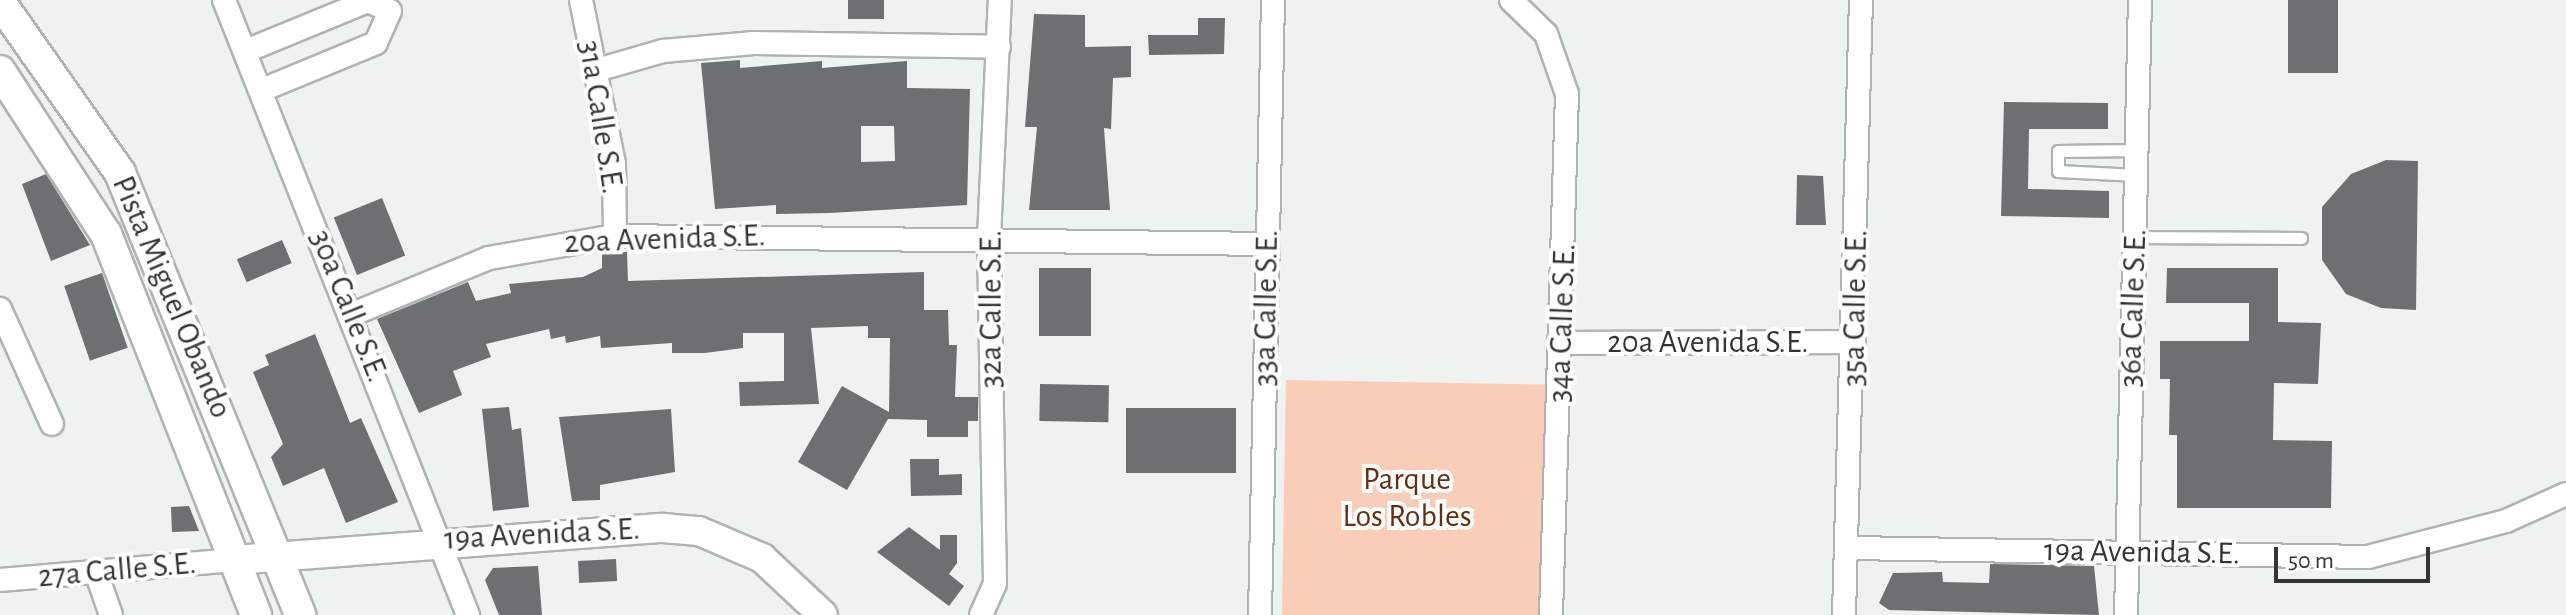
<!DOCTYPE html>
<html>
<head>
<meta charset="utf-8">
<style>
  body { margin:0 }
  #map { position:relative; width:2566px; height:615px; overflow:hidden; background:#eef2f1; font-family:"Alegreya Sans",sans-serif }
  div>[style] { position:absolute }
  [style*='--x'] { left:calc(var(--x)*1px); top:calc(var(--y)*1px); width:calc(var(--w)*1px); rotate:calc(var(--a)*1deg) }
  .green>* { inset:0; background:#facdb9; transform-origin:0 0 }
  .building>* { inset:0; background:#6d7070; transform-origin:0 0 }
  .roads { filter:drop-shadow(2px 0 #b0b3b3) drop-shadow(-2px 0 #b0b3b3) drop-shadow(0 2px #b0b3b3) drop-shadow(0 -2px #b0b3b3) }
  .service>* { height:11px; margin:-5.5px; padding:0 5.5px; transform-origin:5.5px; border-radius:5.5px; background:#fff }
  .minor>* { height:22px; margin:-11px; padding:0 11px; transform-origin:11px; border-radius:11px; background:#fff }
  .tertiary>* { height:28px; margin:-14px; padding:0 14px; transform-origin:14px; border-radius:14px; background:#fff }
  .secondary>* { height:30px; margin:-15px; padding:0 15px; transform-origin:15px; border-radius:15px; background:#fff }
  span { translate:-50% -50%; white-space:nowrap; text-align:center; line-height:1.15; -webkit-text-stroke:8px #fdffff; paint-order:stroke }
  .street-label { font-size:32px; color:#333434 }
  .park-label { font-size:32px; color:#662d10 }
  .scale { position:absolute; left:2274px; top:547px; width:156px; height:36px; box-sizing:border-box; border:4px solid #333434; border-top:0; padding-left:10px; font-size:24px; line-height:28px; white-space:nowrap; color:#333434; -webkit-text-stroke:6px #fdffff; paint-order:stroke }
</style>
</head>
<body>
<div id="map">
  <div class="green">
    <i style="left:1286px;top:380px;width:264px;height:235px;rotate:1deg"></i>
  </div>
  <div class="building">
    <i style="left:848px;top:0;width:36px;height:19px"></i>
    <i style="left:2288px;top:0;width:50px;height:73px"></i>
    <i style="clip-path:polygon(1034px 14px,1085px 15px,1085px 47px,1131px 46px,1131px 77px,1113px 78px,1111px 129px,1104px 128px,1110px 210px,1029px 210px,1037px 127px,1025px 127px)"></i>
    <i style="clip-path:polygon(1198px 18px,1225px 18px,1224px 54px,1149px 55px,1148px 35px,1198px 35px)"></i>
    <i style="clip-path:polygon(evenodd,740px 60px,740px 68px,822px 61px,822px 68px,907px 61px,907px 88px,970px 89px,967px 205px,830px 213px,776px 214px,776px 205px,715px 209px,701px 63px,740px 60px,861px 126px,894px 126px,895px 161px,861px 162px,861px 126px)"></i>
    <i style="clip-path:polygon(2004px 102px,2108px 103px,2108px 129px,2029px 129px,2028px 189px,2109px 191px,2109px 218px,2001px 216px)"></i>
    <i style="clip-path:polygon(2386px 160px,2418px 161px,2416px 310px,2381px 308px,2346px 294px,2322px 260px,2322px 207px,2351px 174px)"></i>
    <i style="clip-path:polygon(46px 174px,90px 245px,51px 261px,22px 184px)"></i>
    <i style="clip-path:polygon(1797px 175px,1823px 176px,1826px 225px,1796px 225px)"></i>
    <i style="left:382px;top:198px;width:62px;height:52px;rotate:68deg"></i>
    <i style="left:282px;top:240px;width:25px;height:49px;rotate:67deg"></i>
    <i style="clip-path:polygon(627px 252px,628px 281px,924px 272px,924px 310px,948px 310px,949px 345px,957px 345px,955px 397px,978px 397px,978px 421px,968px 421px,968px 437px,927px 437px,927px 420px,888px 419px,847px 490px,798px 462px,842px 386px,889px 412px,890px 338px,868px 338px,868px 326px,811px 328px,819px 404px,740px 406px,739px 382px,784px 381px,784px 333px,743px 333px,743px 348px,705px 353px,672px 353px,672px 343px,601px 348px,600px 336px,566px 343px,565px 336px,551px 339px,549px 329px,486px 344px,491px 357px,453px 371px,462px 395px,419px 413px,377px 319px,468px 282px,476px 301px,511px 293px,509px 284px,583px 277px,602px 268px,602px 253px)"></i>
    <i style="left:1039px;top:268px;width:52px;height:68px"></i>
    <i style="clip-path:polygon(2167px 268px,2278px 268px,2278px 322px,2321px 323px,2318px 384px,2274px 383px,2273px 440px,2332px 441px,2331px 508px,2177px 508px,2177px 435px,2169px 435px,2170px 379px,2160px 379px,2160px 341px,2249px 341px,2249px 303px,2166px 303px)"></i>
    <i style="left:102px;top:273px;width:79px;height:40px;rotate:71deg"></i>
    <i style="clip-path:polygon(315px 334px,350px 423px,361px 418px,398px 502px,346px 523px,324px 468px,283px 486px,271px 457px,283px 444px,253px 372px,269px 365px,265px 355px)"></i>
    <i style="left:1040px;top:384px;width:69px;height:37px;rotate:1deg"></i>
    <i style="clip-path:polygon(509px 407px,512px 430px,521px 428px,529px 507px,493px 511px,482px 409px)"></i>
    <i style="left:1126px;top:408px;width:110px;height:65px"></i>
    <i style="clip-path:polygon(671px 409px,675px 472px,600px 485px,600px 500px,572px 501px,559px 417px)"></i>
    <i style="clip-path:polygon(910px 459px,939px 459px,939px 475px,962px 474px,962px 495px,911px 496px)"></i>
    <i style="clip-path:polygon(189px 506px,199px 531px,172px 532px,171px 507px)"></i>
    <i style="clip-path:polygon(909px 527px,940px 550px,940px 535px,957px 535px,957px 563px,949px 574px,964px 586px,949px 606px,877px 552px)"></i>
    <i style="left:616px;top:559px;width:22px;height:38px;rotate:87deg"></i>
    <i style="clip-path:polygon(1990px 564px,2094px 566px,2099px 615px,1889px 610px,1879px 603px,1893px 573px,1942px 572px,1943px 582px,1989px 583px)"></i>
    <i style="clip-path:polygon(538px 566px,542px 615px,499px 615px,485px 580px,493px 568px)"></i>
  </div>
  <div class="roads">
    <div class="service">
      <i style="--x:2137;--y:175;--w:79;--a:-177.1"></i>
      <i style="--x:2058;--y:171;--w:20;--a:-90"></i>
      <i style="--x:2058;--y:151;--w:80;--a:-0.7"></i>
      <i style="--x:2136;--y:237;--w:165;--a:0.3"></i>
    </div>
    <div class="minor">
      <i style="--x:224;--y:0;--w:662;--a:68.36"></i>
      <i style="--x:581;--y:0;--w:167;--a:78.6"></i>
      <i style="--x:614;--y:164;--w:72;--a:89.2"></i>
      <i style="--x:1511;--y:0;--w:49;--a:44.2"></i>
      <i style="--x:1546;--y:34;--w:64;--a:70.7"></i>
      <i style="--x:1567;--y:94;--w:521;--a:91.76"></i>
      <i style="--x:246;--y:51;--w:132;--a:-22.3"></i>
      <i style="--x:368;--y:1;--w:24;--a:24"></i>
      <i style="--x:390;--y:11;--w:35;--a:114"></i>
      <i style="--x:376;--y:43;--w:123;--a:157.6"></i>
      <i style="--x:597;--y:70;--w:69;--a:-16.1"></i>
      <i style="--x:663;--y:51;--w:91;--a:-5"></i>
      <i style="--x:754;--y:43;--w:245;--a:0.9"></i>
      <i style="--x:0;--y:309;--w:126;--a:65.7"></i>
      <i style="--x:353;--y:314;--w:147;--a:-22.4"></i>
      <i style="--x:489;--y:258;--w:128;--a:-9.9"></i>
      <i style="--x:615;--y:236;--w:652;--a:0.7"></i>
      <i style="--x:1562;--y:343;--w:292;--a:-0.2"></i>
      <i style="--x:1851;--y:548;--w:517;--a:1"></i>
      <i style="--x:2368;--y:557;--w:143;--a:-14.6"></i>
      <i style="--x:2506;--y:521;--w:66;--a:-24.2"></i>
      <i style="--x:96;--y:572;--w:46;--a:70.8"></i>
      <i style="--x:0;--y:580;--w:235;--a:-4.9"></i>
      <i style="--x:981;--y:615;--w:34;--a:-66"></i>
      <i style="--x:995;--y:584;--w:346;--a:-91"></i>
      <i style="--x:989;--y:238;--w:238;--a:-87.4"></i>
      <i style="--x:1260;--y:615;--w:615;--a:-88.79"></i>
      <i style="--x:1844;--y:615;--w:615;--a:-88.42"></i>
      <i style="--x:2126;--y:615;--w:615;--a:-88.7"></i>
    </div>
    <div class="tertiary">
      <i style="--x:234;--y:560;--w:430;--a:-4.3"></i>
      <i style="--x:663;--y:528;--w:36;--a:5"></i>
      <i style="--x:699;--y:531;--w:69;--a:23.2"></i>
      <i style="--x:762;--y:558;--w:83;--a:43.1"></i>
    </div>
    <div class="secondary">
      <i style="--x:0;--y:2;--w:209;--a:54.9"></i>
      <i style="--x:120;--y:173;--w:477;--a:67.8"></i>
      <i style="--x:0;--y:71;--w:194;--a:57"></i>
      <i style="--x:106;--y:234;--w:409;--a:68.5"></i>
    </div>
  </div>
  <div class="street-label">
    <span style="left:601px;top:117px;rotate:81deg">31a Calle S.E.</span>
    <span style="left:665px;top:239px;rotate:-2deg">20a Avenida S.E.</span>
    <span style="left:172px;top:297px;rotate:67deg">Pista Miguel Obando</span>
    <span style="left:349px;top:306px;rotate:68deg">30a Calle S.E.</span>
    <span style="left:1266px;top:308px;rotate:-89deg">33a Calle S.E.</span>
    <span style="left:1855px;top:308px;rotate:-89deg">35a Calle S.E.</span>
    <span style="left:2133px;top:308px;rotate:-88deg">36a Calle S.E.</span>
    <span style="left:991px;top:309px;rotate:-90deg">32a Calle S.E.</span>
    <span style="left:1562px;top:323px;rotate:-88deg">34a Calle S.E.</span>
    <span style="left:1708px;top:342px">20a Avenida S.E.</span>
    <span style="left:542px;top:534px;rotate:-3deg">19a Avenida S.E.</span>
    <span style="left:2142px;top:552px;rotate:1deg">19a Avenida S.E.</span>
    <span style="left:117px;top:570px;rotate:-5deg">27a Calle S.E.</span>
  </div>
  <div class="park-label">
    <span style="left:1407px;top:498px">Parque<br>Los Robles</span>
  </div>
  <div class="scale">50 m</div>
</div>
</body>
</html>
